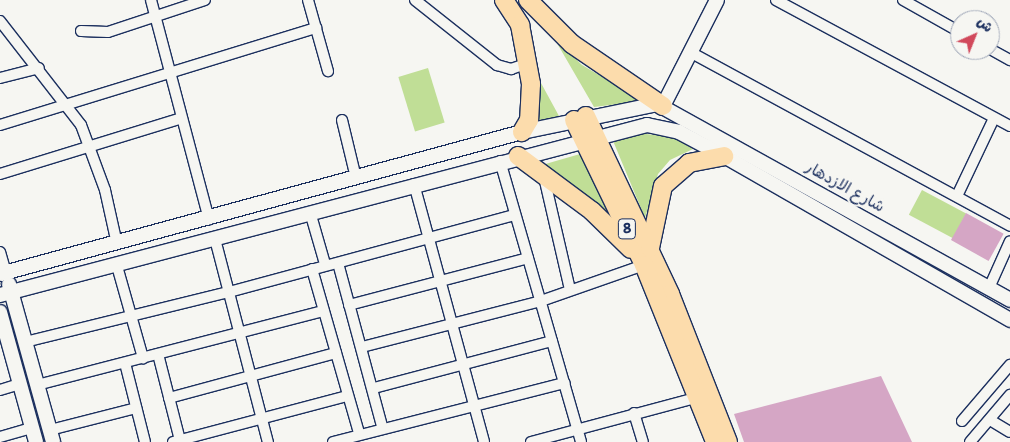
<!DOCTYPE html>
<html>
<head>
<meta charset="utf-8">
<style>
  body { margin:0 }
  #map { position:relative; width:1010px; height:442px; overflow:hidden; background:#f6f6f2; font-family:Itim,"Playpen Sans Arabic",sans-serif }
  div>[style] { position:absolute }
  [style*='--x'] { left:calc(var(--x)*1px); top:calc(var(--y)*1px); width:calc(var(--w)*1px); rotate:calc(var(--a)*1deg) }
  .green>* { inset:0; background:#c0de96; transform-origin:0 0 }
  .building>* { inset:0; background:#d5a6c5; transform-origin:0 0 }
  .roads { filter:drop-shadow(1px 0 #1b2f5e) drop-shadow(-1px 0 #1b2f5e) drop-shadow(0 1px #1b2f5e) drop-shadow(0 -1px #1b2f5e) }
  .street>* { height:10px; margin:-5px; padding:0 5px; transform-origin:5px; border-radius:5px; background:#f6f6f2 }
  .secondary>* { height:14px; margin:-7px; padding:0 7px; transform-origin:7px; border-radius:7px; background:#f6f6f2 }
  .highway>* { height:18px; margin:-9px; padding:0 9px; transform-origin:9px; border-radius:9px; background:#fcdcac }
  span { translate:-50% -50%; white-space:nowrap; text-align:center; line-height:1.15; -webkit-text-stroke:4.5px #f6f6f2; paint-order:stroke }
  .shield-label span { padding:1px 4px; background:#f6f6f2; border:1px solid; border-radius:4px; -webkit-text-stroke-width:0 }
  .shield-label { font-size:15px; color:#1b2f5e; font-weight:700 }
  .street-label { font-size:16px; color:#1b2f5e }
  .north { position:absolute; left:950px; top:10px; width:50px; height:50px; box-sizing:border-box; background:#f6f6f2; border:1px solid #9ea6b7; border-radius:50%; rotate:44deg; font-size:14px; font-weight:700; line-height:20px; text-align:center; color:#1b2f5e }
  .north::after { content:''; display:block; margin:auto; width:18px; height:22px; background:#d1495b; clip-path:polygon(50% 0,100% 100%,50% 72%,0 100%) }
</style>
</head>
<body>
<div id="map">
  <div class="green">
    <i style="clip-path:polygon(554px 38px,582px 65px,643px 101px,594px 107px)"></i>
    <i style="left:428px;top:68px;width:57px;height:31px;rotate:73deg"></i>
    <i style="clip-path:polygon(535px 72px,559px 116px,537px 123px,538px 99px)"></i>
    <i style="clip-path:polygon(637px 133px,673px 137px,693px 149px,670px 160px,658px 174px,645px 218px,611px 136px)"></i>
    <i style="clip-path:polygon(580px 154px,614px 224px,542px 165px)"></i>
    <i style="left:922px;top:190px;width:50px;height:28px;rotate:28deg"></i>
  </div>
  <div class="building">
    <i style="left:966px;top:213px;width:43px;height:31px;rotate:29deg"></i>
    <i style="clip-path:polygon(881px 376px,912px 442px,744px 442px,734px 414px)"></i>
  </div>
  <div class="roads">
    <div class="street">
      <i style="--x:151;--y:0;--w:227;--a:75.2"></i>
      <i style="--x:308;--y:0;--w:74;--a:74.3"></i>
      <i style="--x:415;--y:0;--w:105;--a:38.4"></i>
      <i style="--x:497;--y:65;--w:15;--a:16"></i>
      <i style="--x:511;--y:69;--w:18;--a:-19"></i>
      <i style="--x:776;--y:0;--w:266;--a:28.3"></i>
      <i style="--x:903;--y:0;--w:65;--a:29.3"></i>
      <i style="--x:0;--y:21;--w:132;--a:52.1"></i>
      <i style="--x:81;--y:125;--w:69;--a:69.7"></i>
      <i style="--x:105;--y:190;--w:55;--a:77.5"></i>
      <i style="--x:81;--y:31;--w:27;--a:2"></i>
      <i style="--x:108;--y:32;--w:102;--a:-18.3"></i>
      <i style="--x:990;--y:49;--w:23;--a:29"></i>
      <i style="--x:690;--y:52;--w:364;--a:28.5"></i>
      <i style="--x:0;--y:78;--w:40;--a:-14.4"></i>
      <i style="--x:342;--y:120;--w:60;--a:76.4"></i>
      <i style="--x:0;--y:125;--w:331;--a:-17.1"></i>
      <i style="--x:500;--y:161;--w:292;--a:73.9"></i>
      <i style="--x:0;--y:174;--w:190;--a:-17.1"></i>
      <i style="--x:544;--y:177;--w:116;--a:77"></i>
      <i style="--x:414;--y:184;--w:267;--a:74.8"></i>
      <i style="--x:957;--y:196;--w:86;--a:-64.6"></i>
      <i style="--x:310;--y:212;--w:54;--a:73.9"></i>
      <i style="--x:215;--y:239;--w:210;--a:75.4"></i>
      <i style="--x:0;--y:252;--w:22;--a:74"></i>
      <i style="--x:338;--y:263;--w:169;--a:74.9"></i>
      <i style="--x:117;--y:266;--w:96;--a:74.2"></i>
      <i style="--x:312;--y:269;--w:171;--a:74"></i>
      <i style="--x:989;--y:288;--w:51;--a:-65.9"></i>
      <i style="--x:349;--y:305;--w:185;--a:-14.7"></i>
      <i style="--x:25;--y:342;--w:210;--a:-13.8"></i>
      <i style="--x:229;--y:292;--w:296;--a:-15.1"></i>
      <i style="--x:362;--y:347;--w:185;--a:-14.4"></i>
      <i style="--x:541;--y:301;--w:109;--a:-19.3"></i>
      <i style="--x:158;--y:354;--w:89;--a:75.7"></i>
      <i style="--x:125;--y:363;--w:81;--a:75.8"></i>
      <i style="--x:37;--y:385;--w:296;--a:-14.5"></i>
      <i style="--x:374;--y:388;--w:184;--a:-14.8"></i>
      <i style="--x:0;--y:390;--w:21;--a:-17"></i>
      <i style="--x:169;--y:398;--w:173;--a:-15.1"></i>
      <i style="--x:634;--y:413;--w:30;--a:73"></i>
      <i style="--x:990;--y:420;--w:23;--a:31"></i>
      <i style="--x:962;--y:421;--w:74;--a:-49.4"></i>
      <i style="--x:50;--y:430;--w:89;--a:-14.3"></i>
      <i style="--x:0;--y:437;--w:33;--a:-16"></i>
      <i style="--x:173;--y:442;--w:180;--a:-14.8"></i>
      <i style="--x:333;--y:442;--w:239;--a:-14.3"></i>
      <i style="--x:531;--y:442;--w:174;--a:-15"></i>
      <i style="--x:970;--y:442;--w:62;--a:-49.6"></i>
    </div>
    <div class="secondary">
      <i style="--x:663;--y:106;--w:119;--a:-63"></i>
      <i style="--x:0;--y:274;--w:541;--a:-15.22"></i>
      <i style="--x:522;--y:132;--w:138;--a:-11.7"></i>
      <i style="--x:657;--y:104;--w:404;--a:29"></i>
      <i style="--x:9;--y:284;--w:164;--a:74.4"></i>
      <i style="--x:0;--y:295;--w:669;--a:-14.72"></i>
      <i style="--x:647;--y:125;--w:33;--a:12"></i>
      <i style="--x:679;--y:132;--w:51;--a:28.1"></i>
      <i style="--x:724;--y:156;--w:330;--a:29.8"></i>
      <i style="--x:0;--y:312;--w:135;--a:74.5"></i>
    </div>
    <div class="highway">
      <i style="--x:504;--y:0;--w:30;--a:57"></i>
      <i style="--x:520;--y:25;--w:60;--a:79.4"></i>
      <i style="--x:531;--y:84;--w:36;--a:93"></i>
      <i style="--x:529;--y:120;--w:14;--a:120"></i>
      <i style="--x:528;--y:0;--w:62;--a:45"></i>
      <i style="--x:572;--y:44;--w:110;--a:34.3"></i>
      <i style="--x:586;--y:116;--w:197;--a:64.7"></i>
      <i style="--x:670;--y:294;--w:159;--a:68.6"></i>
      <i style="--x:574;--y:120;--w:161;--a:64.2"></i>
      <i style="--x:644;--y:265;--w:191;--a:68.1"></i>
      <i style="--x:518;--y:156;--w:92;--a:36.6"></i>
      <i style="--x:592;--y:211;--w:54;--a:44.3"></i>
      <i style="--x:650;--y:248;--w:63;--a:-78.2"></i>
      <i style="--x:663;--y:186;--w:35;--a:-41"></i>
      <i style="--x:689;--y:163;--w:36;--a:-11"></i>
    </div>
  </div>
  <div class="shield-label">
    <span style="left:627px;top:229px">8</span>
  </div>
  <div class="street-label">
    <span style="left:845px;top:187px;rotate:29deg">شارع الازدهار</span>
  </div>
  <div class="north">ش</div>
</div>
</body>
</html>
